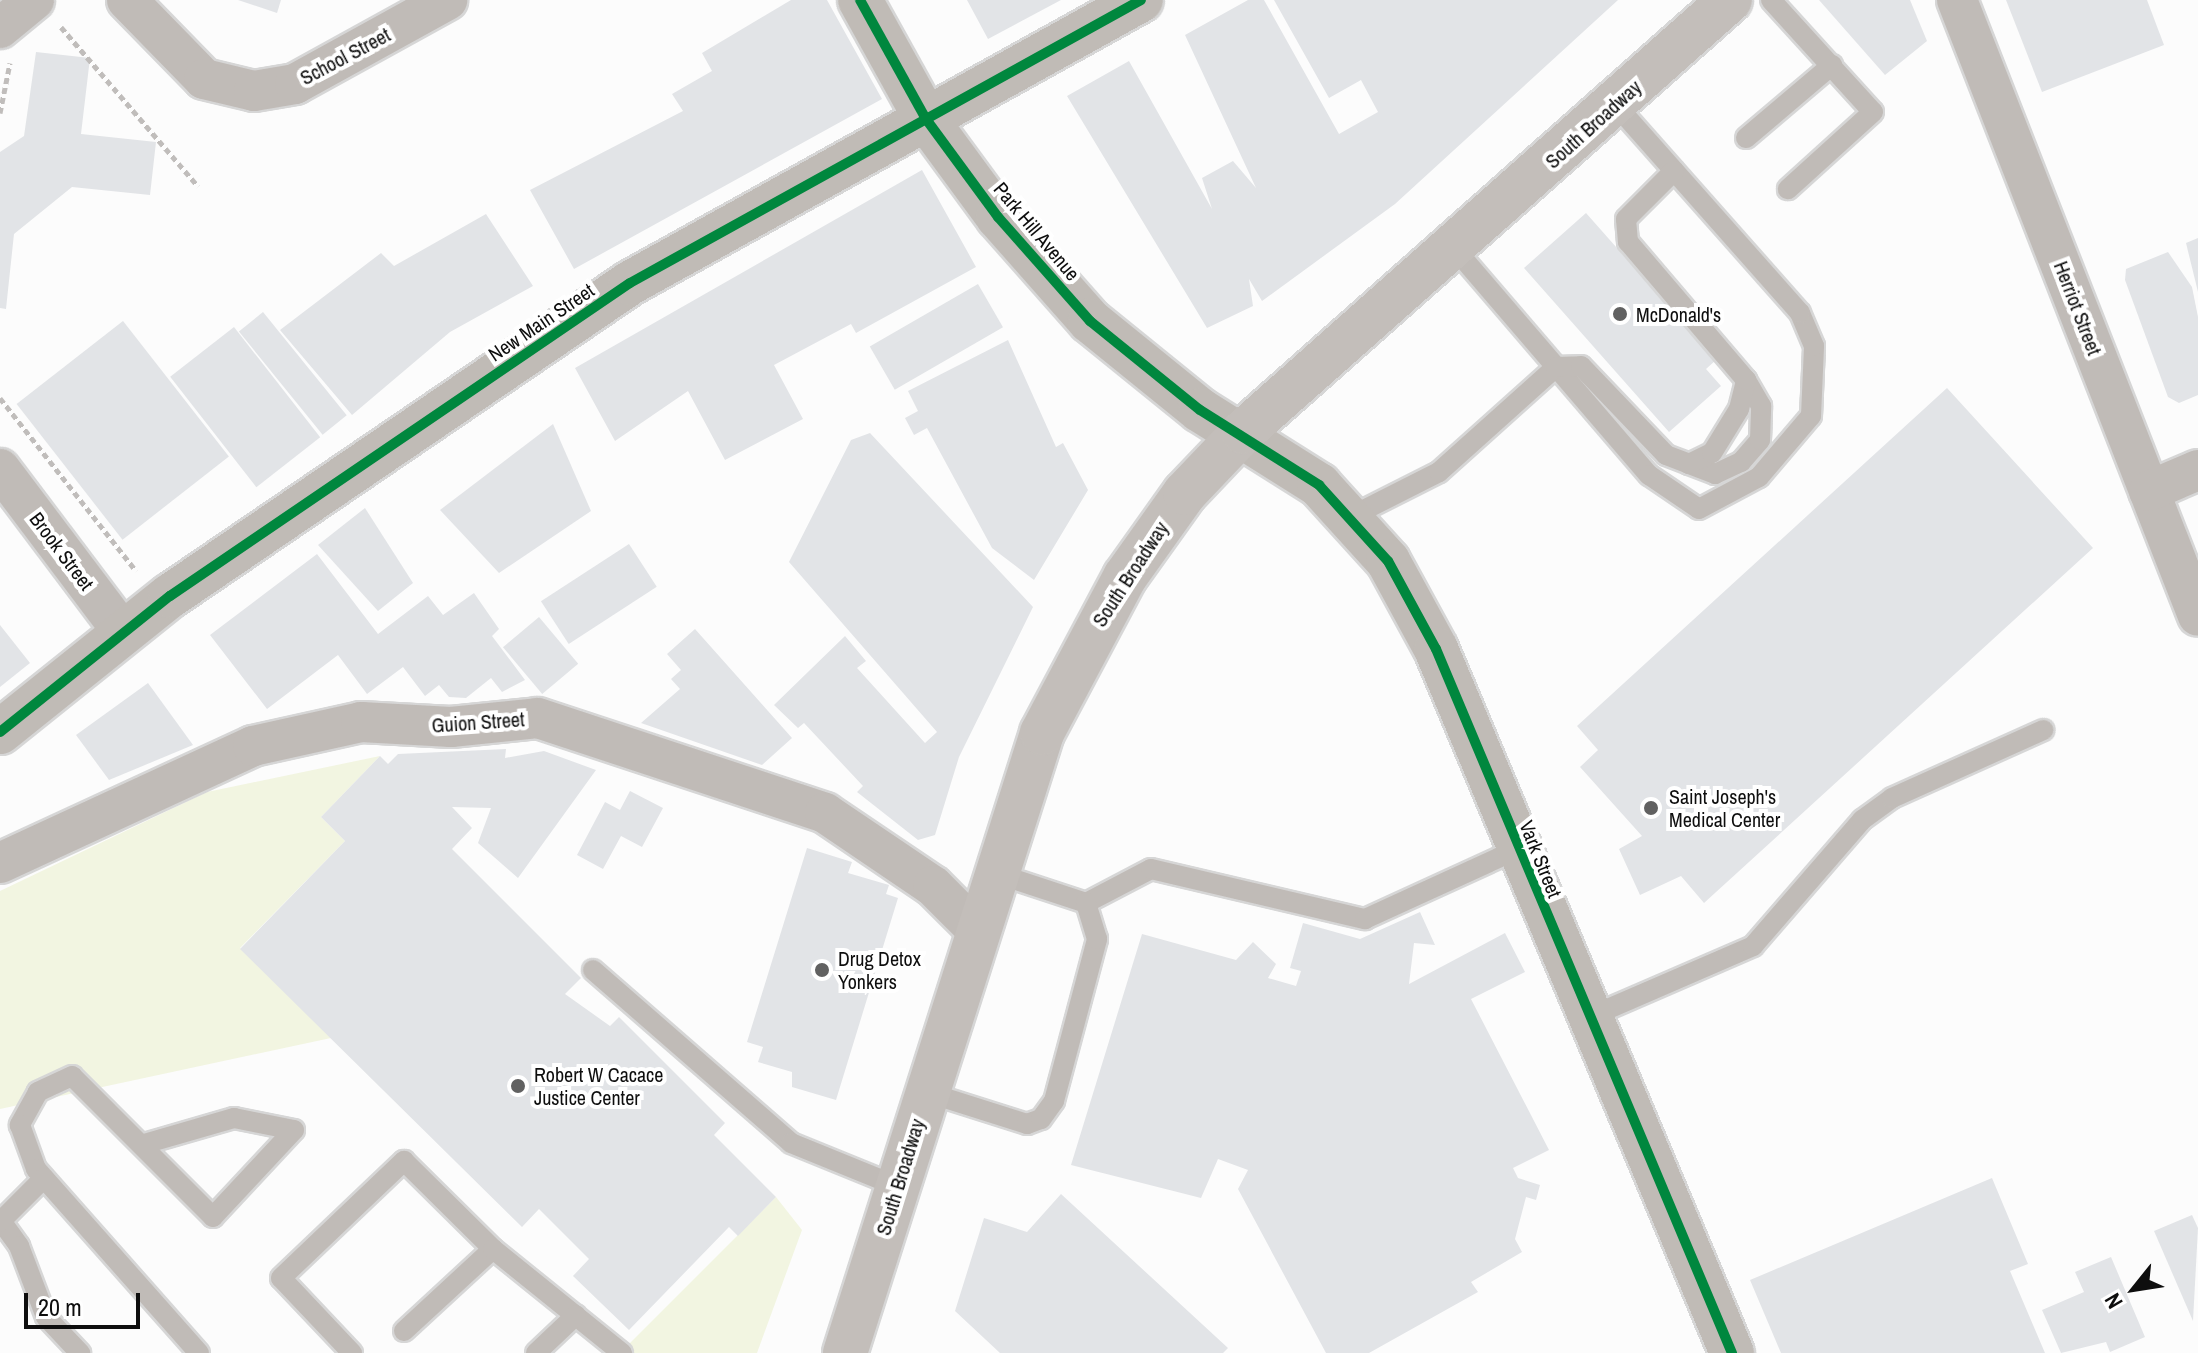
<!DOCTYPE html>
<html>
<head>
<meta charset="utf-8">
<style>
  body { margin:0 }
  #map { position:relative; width:2198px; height:1353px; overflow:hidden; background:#fcfcfc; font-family:"Archivo Narrow",sans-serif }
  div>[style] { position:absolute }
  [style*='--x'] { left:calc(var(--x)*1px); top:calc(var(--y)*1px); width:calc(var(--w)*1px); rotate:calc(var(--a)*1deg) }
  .green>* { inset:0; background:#f2f5e1 }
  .building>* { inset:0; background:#e2e4e7; transform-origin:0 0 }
  .path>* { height:5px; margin-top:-2.5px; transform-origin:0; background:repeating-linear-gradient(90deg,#c0bdbb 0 6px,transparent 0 10px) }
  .roads { filter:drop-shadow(2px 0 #d6d6d6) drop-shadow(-2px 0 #d6d6d6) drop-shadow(0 2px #d6d6d6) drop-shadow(0 -2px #d6d6d6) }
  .lane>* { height:20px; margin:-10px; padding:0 10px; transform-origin:10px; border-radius:10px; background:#c0bbb7 }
  .street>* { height:40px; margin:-20px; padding:0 20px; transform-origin:20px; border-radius:20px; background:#c0bbb7 }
  .secondary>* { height:44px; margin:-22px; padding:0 22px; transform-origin:22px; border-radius:22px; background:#c0bbb6 }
  .primary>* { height:44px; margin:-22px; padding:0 22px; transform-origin:22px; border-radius:22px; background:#c3beba }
  .cycleway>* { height:10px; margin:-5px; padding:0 5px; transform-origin:5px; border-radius:5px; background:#00873e }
  .dots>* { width:22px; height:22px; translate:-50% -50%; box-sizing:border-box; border:4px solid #fff; border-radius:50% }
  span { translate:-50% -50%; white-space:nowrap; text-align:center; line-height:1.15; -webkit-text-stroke:8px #fff; paint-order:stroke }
  .street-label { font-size:20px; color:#0e0e0e }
  .poi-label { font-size:20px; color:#0e0e0e }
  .left { translate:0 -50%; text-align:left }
  .north { position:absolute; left:2094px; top:1249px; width:80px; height:80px; -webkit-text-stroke:6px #fff; paint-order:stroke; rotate:240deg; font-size:22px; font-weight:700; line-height:32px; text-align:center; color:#0e0e0e }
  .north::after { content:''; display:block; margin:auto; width:28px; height:36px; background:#0e0e0e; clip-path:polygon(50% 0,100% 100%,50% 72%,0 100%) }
  .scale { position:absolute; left:24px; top:1293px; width:116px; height:36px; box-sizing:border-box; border:4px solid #0e0e0e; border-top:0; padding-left:10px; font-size:24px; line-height:28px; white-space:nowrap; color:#0e0e0e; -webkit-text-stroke:6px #fff; paint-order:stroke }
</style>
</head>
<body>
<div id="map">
  <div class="green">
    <i style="clip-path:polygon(380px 756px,321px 817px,345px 841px,240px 948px,331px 1038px,0 1109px,0 891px,207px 792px)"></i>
    <i style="clip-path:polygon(776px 1197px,802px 1230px,757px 1353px,620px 1353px)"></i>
  </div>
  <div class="building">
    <i style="clip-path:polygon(238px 0,281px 0,277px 13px)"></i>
    <i style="clip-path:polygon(791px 0,827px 0,882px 99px,574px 269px,530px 190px,683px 111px,672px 94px,712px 71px,702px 53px)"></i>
    <i style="clip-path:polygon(967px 0,1061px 0,988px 39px)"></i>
    <i style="clip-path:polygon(1248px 0,1264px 0,1339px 134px,1378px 112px,1361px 80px,1329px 98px,1274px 0,1618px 0,1395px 204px,1262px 301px,1249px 279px,1253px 306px,1207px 328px,1067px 96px,1129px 61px,1212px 209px,1202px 178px,1233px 161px,1256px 188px,1185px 35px)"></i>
    <i style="clip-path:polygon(1819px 0,1910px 0,1927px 41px,1885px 75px)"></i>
    <i style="clip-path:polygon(2006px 0,2147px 0,2164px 45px,2042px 92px)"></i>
    <i style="clip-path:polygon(36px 52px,90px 58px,81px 134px,156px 142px,150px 195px,72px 187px,14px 234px,6px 309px,0 308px,0 152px,24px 136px)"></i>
    <i style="clip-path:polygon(922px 170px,976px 267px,856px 333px,851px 324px,774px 365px,803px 419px,725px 460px,688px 391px,615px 441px,575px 368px)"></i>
    <i style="clip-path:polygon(1586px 213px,1716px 360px,1706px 369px,1721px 386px,1669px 432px,1524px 268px)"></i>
    <i style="clip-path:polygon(486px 214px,533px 286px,450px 332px,352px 415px,280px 330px,381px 253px,394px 266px)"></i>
    <i style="clip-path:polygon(2198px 238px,2198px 292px,2186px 243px)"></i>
    <i style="clip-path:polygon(2168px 252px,2192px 287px,2198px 317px,2198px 395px,2179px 403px,2168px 397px,2125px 280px,2126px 269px)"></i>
    <i style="left:978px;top:284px;width:50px;height:125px;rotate:60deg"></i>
    <i style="left:263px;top:312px;width:133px;height:31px;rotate:51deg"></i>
    <i style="left:123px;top:321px;width:172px;height:135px;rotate:52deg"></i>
    <i style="left:234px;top:327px;width:140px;height:81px;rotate:52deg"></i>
    <i style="clip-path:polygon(1008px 340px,1056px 447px,1063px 443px,1088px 490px,1034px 580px,992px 548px,927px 428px,914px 435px,905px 418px,918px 411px,908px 391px)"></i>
    <i style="clip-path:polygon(1947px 388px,2093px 548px,1704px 903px,1681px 876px,1640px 895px,1619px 849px,1642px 836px,1580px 767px,1598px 750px,1577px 726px)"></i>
    <i style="clip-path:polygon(553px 424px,591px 511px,499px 573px,440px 510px)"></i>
    <i style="clip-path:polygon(870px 433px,1033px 607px,959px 757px,935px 835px,918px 840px,857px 792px,863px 786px,804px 723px,798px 728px,774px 705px,845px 636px,866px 661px,857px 668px,925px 743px,937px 732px,789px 562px,851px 440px)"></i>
    <i style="clip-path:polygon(365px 508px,413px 583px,378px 611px,318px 545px)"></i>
    <i style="left:629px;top:544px;width:51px;height:105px;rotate:57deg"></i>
    <i style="clip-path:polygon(317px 554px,378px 634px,428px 596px,443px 615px,474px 593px,499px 629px,492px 636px,525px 680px,502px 692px,491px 678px,466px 698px,449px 697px,439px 685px,425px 696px,403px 667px,367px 694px,338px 655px,267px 709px,210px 635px)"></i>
    <i style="left:539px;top:617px;width:61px;height:47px;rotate:50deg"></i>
    <i style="clip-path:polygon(0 625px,30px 663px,0 687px)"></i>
    <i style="clip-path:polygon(695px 629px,792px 738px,762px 765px,641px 723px,680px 689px,671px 679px,681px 670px,667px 654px)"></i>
    <i style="clip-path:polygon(148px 683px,193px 745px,109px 780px,76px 735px)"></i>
    <i style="clip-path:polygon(506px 749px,505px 758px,544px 751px,596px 770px,518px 878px,478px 843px,491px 808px,452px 807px,472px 828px,452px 849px,581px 978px,565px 994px,610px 1026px,619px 1017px,725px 1123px,714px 1135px,776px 1197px,738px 1236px,729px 1227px,629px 1330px,573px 1276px,589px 1259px,539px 1209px,522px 1227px,240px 949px,345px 841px,321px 817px,380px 756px,388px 764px,398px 754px)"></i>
    <i style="clip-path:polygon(630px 791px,663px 808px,642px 847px,621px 836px,603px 869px,577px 855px,605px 802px,620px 810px)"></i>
    <i style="clip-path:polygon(807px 848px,852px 862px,848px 873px,889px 885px,886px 894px,898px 898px,836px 1100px,792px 1087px,792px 1072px,758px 1062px,763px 1047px,747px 1042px)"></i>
    <i style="clip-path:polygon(1420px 912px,1435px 945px,1414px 943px,1409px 984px,1505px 933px,1525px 972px,1471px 999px,1549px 1150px,1513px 1168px,1518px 1178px,1540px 1185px,1536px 1200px,1526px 1197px,1515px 1239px,1522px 1252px,1471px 1282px,1478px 1292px,1369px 1353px,1326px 1353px,1238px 1189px,1248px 1170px,1218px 1159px,1201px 1198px,1071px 1165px,1142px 934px,1236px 960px,1253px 942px,1276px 964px,1268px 978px,1296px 986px,1301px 971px,1290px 968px,1303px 923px,1360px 939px)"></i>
    <i style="clip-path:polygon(1992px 1178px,2028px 1264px,2010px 1271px,2045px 1353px,1781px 1353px,1750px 1280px)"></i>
    <i style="clip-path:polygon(1061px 1194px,1228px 1348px,1223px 1353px,1000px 1353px,955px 1311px,984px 1218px,1027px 1232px)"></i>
    <i style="clip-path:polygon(2192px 1215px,2198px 1228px,2193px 1321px,2154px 1231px)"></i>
    <i style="clip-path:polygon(2111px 1257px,2145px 1337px,2110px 1352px,2106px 1342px,2061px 1353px,2042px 1310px,2084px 1292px,2075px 1272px)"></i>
  </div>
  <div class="path">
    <i style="--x:61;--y:27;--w:210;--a:49.3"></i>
    <i style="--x:0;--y:113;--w:51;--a:-78.7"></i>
    <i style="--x:0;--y:398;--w:220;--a:51.8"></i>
  </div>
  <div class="roads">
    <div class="lane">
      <i style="--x:1771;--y:0;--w:151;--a:47.7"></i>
      <i style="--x:1873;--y:112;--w:115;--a:137.8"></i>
      <i style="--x:1746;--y:138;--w:113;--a:-40.3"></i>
      <i style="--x:1455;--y:249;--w:298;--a:49.4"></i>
      <i style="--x:1649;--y:475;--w:60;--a:34.2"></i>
      <i style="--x:1699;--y:509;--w:68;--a:-28.1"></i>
      <i style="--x:1759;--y:477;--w:80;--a:-49.6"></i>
      <i style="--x:1811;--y:416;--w:70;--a:-87.5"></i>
      <i style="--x:1814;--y:346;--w:36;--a:-113"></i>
      <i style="--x:1800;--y:313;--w:279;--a:-131.5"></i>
      <i style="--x:1689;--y:464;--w:28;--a:21"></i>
      <i style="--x:1715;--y:474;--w:29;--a:-25"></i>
      <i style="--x:1741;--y:462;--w:29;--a:-49"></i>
      <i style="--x:1760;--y:440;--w:34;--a:-88"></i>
      <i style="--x:1761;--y:406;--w:30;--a:-120"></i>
      <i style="--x:1352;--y:516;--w:97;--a:-26.8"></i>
      <i style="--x:1439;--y:472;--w:157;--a:-41.9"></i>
      <i style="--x:1556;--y:367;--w:25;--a:-2"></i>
      <i style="--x:1581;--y:366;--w:123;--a:46.3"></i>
      <i style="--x:1666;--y:455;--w:25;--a:21"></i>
      <i style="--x:1689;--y:464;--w:25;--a:-26"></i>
      <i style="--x:1712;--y:453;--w:52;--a:-58.5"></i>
      <i style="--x:1739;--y:409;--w:30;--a:-76"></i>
      <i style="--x:1746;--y:380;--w:182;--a:-130.5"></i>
      <i style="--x:1628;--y:242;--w:23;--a:-95"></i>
      <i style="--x:1626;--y:219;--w:68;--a:-45"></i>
      <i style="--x:995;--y:873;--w:96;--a:18.2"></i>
      <i style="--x:1086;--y:903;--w:73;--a:-27.6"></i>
      <i style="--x:1151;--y:869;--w:220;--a:13.2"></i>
      <i style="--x:1365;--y:919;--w:168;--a:-24.6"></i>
      <i style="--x:593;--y:970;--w:263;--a:41.1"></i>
      <i style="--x:791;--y:1143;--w:114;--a:22.1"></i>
      <i style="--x:1587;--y:1018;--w:181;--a:-23.4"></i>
      <i style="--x:1753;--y:946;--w:167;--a:-49.1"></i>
      <i style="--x:1862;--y:820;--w:37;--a:-36"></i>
      <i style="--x:1892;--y:798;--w:166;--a:-24.2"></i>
      <i style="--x:926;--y:1092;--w:106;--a:17.6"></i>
      <i style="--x:1027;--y:1124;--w:15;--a:-20"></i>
      <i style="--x:1041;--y:1119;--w:22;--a:-54"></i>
      <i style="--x:1054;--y:1101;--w:168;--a:-75.1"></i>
      <i style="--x:1097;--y:939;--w:38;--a:-107"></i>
      <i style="--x:144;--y:1144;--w:94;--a:-16.1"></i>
      <i style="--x:234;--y:1118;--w:61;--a:11.3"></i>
      <i style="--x:294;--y:1130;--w:119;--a:133"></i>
      <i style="--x:213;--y:1217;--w:199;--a:-135"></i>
      <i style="--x:72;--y:1076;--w:38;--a:155"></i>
      <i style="--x:38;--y:1092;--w:38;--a:119"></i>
      <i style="--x:20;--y:1125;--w:47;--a:70"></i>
      <i style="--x:36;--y:1169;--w:246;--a:48.5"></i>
      <i style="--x:1;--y:1221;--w:31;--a:54"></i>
      <i style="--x:19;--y:1246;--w:76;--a:69.2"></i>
      <i style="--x:46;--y:1317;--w:50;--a:46.6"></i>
      <i style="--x:0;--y:1222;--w:62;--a:-45"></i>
      <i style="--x:404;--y:1331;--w:121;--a:-42.7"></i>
      <i style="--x:352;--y:1353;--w:103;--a:-133.4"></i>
      <i style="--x:281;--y:1278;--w:170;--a:-43.6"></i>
      <i style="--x:404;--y:1161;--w:125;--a:44.7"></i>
      <i style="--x:493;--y:1249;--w:166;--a:38.9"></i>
      <i style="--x:536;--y:1353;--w:55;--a:-43.5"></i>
    </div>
    <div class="street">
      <i style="--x:127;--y:0;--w:110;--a:45.7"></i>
      <i style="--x:204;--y:79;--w:51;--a:13.5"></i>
      <i style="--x:254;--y:91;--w:42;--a:-9.7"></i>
      <i style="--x:295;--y:84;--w:174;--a:-28.9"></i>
      <i style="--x:1957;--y:0;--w:661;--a:68.63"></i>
      <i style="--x:0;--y:28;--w:44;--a:-39.5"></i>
      <i style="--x:0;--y:469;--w:204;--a:53"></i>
      <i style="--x:2149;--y:491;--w:53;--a:-23.2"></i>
      <i style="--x:0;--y:863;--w:279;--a:-24.8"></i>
      <i style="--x:253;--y:746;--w:111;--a:-12.5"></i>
      <i style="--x:361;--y:722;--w:90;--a:3.2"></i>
      <i style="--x:451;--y:727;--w:87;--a:-5.9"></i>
      <i style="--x:538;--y:718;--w:302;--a:18.3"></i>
      <i style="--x:825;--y:813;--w:130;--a:34.1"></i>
      <i style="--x:933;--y:886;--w:62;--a:45"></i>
    </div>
    <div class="secondary">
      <i style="--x:860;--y:0;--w:136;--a:61"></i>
      <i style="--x:926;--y:119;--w:122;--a:53.7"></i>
      <i style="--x:998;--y:217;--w:139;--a:48.5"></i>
      <i style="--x:1090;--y:321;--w:141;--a:39"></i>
      <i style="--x:1200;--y:410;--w:141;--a:32.2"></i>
      <i style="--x:1319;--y:485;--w:103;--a:47.8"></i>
      <i style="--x:1388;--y:561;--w:100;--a:61.4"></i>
      <i style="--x:1436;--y:649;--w:764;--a:67.2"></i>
      <i style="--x:0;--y:732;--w:218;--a:-38.7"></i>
      <i style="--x:170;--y:596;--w:556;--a:-34.23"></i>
      <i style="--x:630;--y:283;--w:584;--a:-28.98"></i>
    </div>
    <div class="primary">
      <i style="--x:845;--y:1353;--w:651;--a:-72.37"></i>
      <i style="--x:1042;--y:733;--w:177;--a:-62"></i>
      <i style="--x:1125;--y:577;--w:103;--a:-54.5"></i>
      <i style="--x:1185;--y:493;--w:84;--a:-46.4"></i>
      <i style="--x:1243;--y:432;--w:651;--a:-41.58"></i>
    </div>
  </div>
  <div class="cycleway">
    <i style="--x:860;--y:0;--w:136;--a:61"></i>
    <i style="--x:926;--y:119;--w:122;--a:53.7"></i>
    <i style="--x:998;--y:217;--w:139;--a:48.5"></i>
    <i style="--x:1090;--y:321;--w:141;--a:39"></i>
    <i style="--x:1200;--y:410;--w:141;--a:32.2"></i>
    <i style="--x:1319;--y:485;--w:103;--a:47.8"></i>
    <i style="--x:1388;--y:561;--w:100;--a:61.4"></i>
    <i style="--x:1436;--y:649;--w:764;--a:67.2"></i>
    <i style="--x:0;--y:732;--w:218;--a:-38.7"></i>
    <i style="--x:170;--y:596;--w:556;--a:-34.23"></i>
    <i style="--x:630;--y:283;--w:584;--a:-28.98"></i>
  </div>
  <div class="dots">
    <i style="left:1620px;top:314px;background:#616161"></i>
    <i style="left:1651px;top:808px;background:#616161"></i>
    <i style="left:822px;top:970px;background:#616161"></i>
    <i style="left:518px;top:1086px;background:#616161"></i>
  </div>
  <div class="street-label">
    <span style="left:345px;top:56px;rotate:-28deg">School Street</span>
    <span style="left:1593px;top:124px;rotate:-42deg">South Broadway</span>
    <span style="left:1037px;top:231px;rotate:50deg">Park Hill Avenue</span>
    <span style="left:2078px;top:308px;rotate:69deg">Herriot Street</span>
    <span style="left:541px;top:322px;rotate:-34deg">New Main Street</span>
    <span style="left:62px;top:551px;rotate:53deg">Brook Street</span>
    <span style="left:1130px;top:574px;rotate:-57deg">South Broadway</span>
    <span style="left:478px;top:722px;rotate:-4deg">Guion Street</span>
    <span style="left:1541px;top:859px;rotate:68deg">Vark Street</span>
    <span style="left:900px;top:1177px;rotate:-73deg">South Broadway</span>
  </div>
  <div class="poi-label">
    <span class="left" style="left:1636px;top:314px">McDonald's</span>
    <span class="left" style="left:1669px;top:808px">Saint Joseph's<br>Medical Center</span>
    <span class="left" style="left:838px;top:970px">Drug Detox<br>Yonkers</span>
    <span class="left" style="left:534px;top:1086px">Robert W Cacace<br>Justice Center</span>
  </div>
  <div class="north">N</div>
  <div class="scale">20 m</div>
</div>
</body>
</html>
